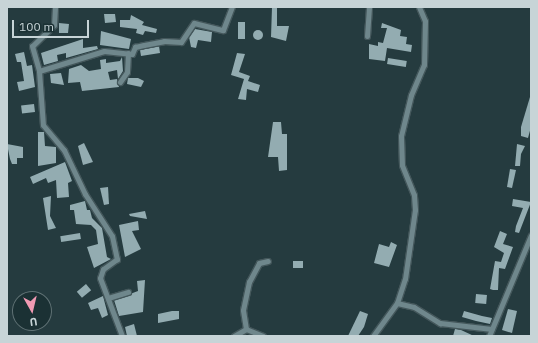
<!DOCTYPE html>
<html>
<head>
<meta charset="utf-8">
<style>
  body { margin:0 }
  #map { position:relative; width:538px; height:343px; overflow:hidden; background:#253b3f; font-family:"IBM Plex Sans",sans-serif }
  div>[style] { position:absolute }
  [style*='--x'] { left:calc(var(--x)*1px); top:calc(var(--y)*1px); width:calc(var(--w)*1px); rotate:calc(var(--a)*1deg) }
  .building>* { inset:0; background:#93acb1; transform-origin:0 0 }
  .round { border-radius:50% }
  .roads { filter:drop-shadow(1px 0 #44575b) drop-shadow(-1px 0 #44575b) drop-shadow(0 1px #44575b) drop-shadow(0 -1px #44575b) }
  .minor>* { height:5px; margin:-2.5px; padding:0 2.5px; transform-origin:2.5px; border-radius:2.5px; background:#6f878c }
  span { translate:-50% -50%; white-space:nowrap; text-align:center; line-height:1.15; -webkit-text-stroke:4px #1b3134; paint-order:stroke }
  .frame { position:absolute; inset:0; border:8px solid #c7d4d7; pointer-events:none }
  .north { position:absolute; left:12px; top:291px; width:40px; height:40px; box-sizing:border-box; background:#1b3134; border:1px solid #607275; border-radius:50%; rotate:172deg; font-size:11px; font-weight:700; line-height:16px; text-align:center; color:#c7d4d7 }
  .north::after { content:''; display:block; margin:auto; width:14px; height:18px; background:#f19ab3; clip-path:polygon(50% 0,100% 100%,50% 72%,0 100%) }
  .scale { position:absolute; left:12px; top:20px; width:77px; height:18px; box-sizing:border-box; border:2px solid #c7d4d7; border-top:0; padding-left:5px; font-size:12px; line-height:14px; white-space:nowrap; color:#c7d4d7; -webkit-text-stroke:3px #1b3134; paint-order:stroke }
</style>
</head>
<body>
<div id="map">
  <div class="building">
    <i style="clip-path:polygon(272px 7px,277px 7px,277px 26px,289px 26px,286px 41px,271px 37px)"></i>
    <i style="clip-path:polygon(104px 14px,115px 14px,116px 22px,105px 23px)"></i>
    <i style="clip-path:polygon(131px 15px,144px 22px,142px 25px,157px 29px,156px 33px,145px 31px,143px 35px,136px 33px,137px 29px,120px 27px,120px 20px,130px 20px)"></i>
    <i style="left:238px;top:22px;width:7px;height:17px"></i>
    <i style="clip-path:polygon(59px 23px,69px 24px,68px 33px,59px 33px)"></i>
    <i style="clip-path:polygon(382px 23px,401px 30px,400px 36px,407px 37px,406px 44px,412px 45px,411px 52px,387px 48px,385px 61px,369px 59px,369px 44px,378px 46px,378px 42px,383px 43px,387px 28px,381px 28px)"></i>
    <i style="clip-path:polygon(195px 29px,212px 32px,211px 42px,198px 40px,196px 48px,191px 47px,189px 37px)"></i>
    <i class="round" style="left:253px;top:30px;width:10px;height:10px"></i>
    <i style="clip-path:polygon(101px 31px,131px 39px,129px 49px,100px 45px)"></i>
    <i style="clip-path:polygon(83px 39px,83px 48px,97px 46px,98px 49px,66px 58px,66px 53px,57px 55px,58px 61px,44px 65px,41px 53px)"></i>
    <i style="clip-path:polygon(159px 46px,160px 53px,141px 56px,140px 50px)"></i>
    <i style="clip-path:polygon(24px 52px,27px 66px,32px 65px,35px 87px,19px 91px,17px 82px,24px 81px,21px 62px,17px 62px,15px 54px)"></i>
    <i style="clip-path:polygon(237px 53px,245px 54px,239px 72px,250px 76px,248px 81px,260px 85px,258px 92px,247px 89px,246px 100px,238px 99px,244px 79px,231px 75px)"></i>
    <i style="clip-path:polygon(122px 57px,123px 71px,118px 79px,117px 70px,108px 72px,110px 80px,117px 79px,119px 87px,82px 91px,80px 82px,68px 83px,69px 69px,81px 65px,89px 71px,101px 69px,100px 60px,106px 59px,106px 63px,120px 61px)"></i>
    <i style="left:388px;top:58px;width:19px;height:6px;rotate:9deg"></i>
    <i style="clip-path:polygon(61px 73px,64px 85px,51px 83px,50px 74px)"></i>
    <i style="clip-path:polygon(128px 78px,138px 78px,144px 81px,141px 87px,127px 84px)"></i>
    <i style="clip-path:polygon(530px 97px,531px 127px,528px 138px,521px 136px,521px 127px)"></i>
    <i style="left:34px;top:104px;width:8px;height:13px;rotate:83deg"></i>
    <i style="clip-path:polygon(273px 122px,281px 122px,282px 134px,287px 134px,287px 170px,279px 171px,278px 157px,268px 157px)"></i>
    <i style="clip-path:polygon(38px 132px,44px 132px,45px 146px,56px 147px,56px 163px,38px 166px)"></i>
    <i style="clip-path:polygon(84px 143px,93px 162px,83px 165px,78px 146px)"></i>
    <i style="clip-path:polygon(7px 144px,23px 147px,23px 158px,17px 158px,17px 164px,12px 164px,10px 159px)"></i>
    <i style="clip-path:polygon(517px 144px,525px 146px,521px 154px,520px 166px,515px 166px)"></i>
    <i style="clip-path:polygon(65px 162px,72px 181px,68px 183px,69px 197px,57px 198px,56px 180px,48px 183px,46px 178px,33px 184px,30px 177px)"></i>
    <i style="clip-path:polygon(510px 169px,516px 170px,512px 188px,507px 187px)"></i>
    <i style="clip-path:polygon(108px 187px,109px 204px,104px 205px,100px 188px)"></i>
    <i style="clip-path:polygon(51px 196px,50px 216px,56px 228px,48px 230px,43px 198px)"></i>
    <i style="clip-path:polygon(513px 199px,531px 202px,519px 233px,515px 232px,516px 226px,523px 208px,512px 206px)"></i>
    <i style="clip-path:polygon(85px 201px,87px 210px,90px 210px,92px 218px,102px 228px,107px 257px,111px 259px,94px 268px,87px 247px,98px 244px,96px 230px,91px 225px,76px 224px,74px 210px,70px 210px,70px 205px)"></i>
    <i style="clip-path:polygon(145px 211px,147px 219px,130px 216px,129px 214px)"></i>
    <i style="clip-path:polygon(138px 221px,139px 230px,132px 231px,141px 249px,125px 257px,119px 225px)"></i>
    <i style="clip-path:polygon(500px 231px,507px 234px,503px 244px,513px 247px,505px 269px,499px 268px,498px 290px,493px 290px,490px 289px,495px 261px,501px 262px,504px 253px,494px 247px)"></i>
    <i style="left:80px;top:233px;width:6px;height:20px;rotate:81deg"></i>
    <i style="clip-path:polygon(391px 242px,397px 245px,389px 267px,374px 263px,379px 244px,389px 247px)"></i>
    <i style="left:293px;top:261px;width:10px;height:7px"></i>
    <i style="clip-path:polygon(145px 280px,143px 312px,119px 316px,114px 300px,138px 291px,137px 281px)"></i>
    <i style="left:86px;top:284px;width:8px;height:12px;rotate:50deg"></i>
    <i style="left:476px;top:294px;width:11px;height:9px;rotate:5deg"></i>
    <i style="clip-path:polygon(103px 296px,108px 315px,102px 318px,98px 308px,91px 310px,88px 303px)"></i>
    <i style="clip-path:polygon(508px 309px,517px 311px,512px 333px,502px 330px)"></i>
    <i style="clip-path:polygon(172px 311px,179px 311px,179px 319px,158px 323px,158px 314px)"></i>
    <i style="clip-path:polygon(360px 311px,368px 314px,364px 327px,358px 336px,348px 336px)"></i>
    <i style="clip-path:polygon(464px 311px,482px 316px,492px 318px,490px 324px,476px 321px,462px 317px)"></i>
    <i style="clip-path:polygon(134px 324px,137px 336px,127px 336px,125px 327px)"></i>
    <i style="clip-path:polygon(455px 329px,461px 330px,474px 336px,453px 336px)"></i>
  </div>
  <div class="roads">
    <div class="minor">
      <i style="--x:55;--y:7;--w:18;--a:93"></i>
      <i style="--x:54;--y:25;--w:30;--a:136"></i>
      <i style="--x:32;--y:46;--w:26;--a:74"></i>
      <i style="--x:39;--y:71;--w:54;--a:85.8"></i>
      <i style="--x:43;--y:125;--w:33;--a:50"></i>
      <i style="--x:64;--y:150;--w:49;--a:64.5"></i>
      <i style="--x:85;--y:194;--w:50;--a:57.3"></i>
      <i style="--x:112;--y:236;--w:24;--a:78"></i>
      <i style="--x:117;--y:259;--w:17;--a:144"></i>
      <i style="--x:103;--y:269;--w:9;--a:108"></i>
      <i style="--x:100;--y:278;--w:62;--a:69.2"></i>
      <i style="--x:367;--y:36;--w:29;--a:-86"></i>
      <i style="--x:39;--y:71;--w:68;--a:-17.1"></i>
      <i style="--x:104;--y:51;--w:28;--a:6"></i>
      <i style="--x:132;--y:54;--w:8;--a:-67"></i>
      <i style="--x:135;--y:47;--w:9;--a:-13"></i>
      <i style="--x:144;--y:45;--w:20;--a:-11"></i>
      <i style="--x:164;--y:41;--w:17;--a:3"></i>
      <i style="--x:181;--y:42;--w:23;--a:-56"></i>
      <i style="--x:194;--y:23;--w:30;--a:14"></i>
      <i style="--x:223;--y:30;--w:25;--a:-69"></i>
      <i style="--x:120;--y:82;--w:12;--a:-55"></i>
      <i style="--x:127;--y:72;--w:19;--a:-87"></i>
      <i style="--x:108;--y:298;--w:21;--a:-17"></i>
      <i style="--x:397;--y:303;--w:25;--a:-72"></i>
      <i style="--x:405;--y:279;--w:70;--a:-81.8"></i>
      <i style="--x:415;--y:210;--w:15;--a:-94"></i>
      <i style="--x:414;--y:195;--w:32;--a:-112"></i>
      <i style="--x:402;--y:165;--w:29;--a:-92"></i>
      <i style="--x:401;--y:136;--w:42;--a:-76.3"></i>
      <i style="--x:411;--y:95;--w:33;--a:-67"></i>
      <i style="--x:424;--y:65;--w:44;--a:-88.7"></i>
      <i style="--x:425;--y:21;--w:15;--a:-113"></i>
      <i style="--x:246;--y:329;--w:19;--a:-99"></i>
      <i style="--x:243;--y:310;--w:29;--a:-78"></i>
      <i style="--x:249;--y:282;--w:21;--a:-62"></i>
      <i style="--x:259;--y:263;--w:9;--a:-13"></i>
      <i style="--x:234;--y:336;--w:14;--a:-30"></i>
      <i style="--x:246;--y:329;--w:18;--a:22"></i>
      <i style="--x:373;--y:336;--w:41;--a:-54"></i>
      <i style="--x:397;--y:303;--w:17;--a:13"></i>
      <i style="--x:414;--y:307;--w:31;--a:32"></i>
      <i style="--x:440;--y:323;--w:52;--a:6.6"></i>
      <i style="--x:489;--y:336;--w:109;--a:-67.4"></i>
    </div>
  </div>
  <div class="frame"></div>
  <div class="north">U</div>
  <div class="scale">100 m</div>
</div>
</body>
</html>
